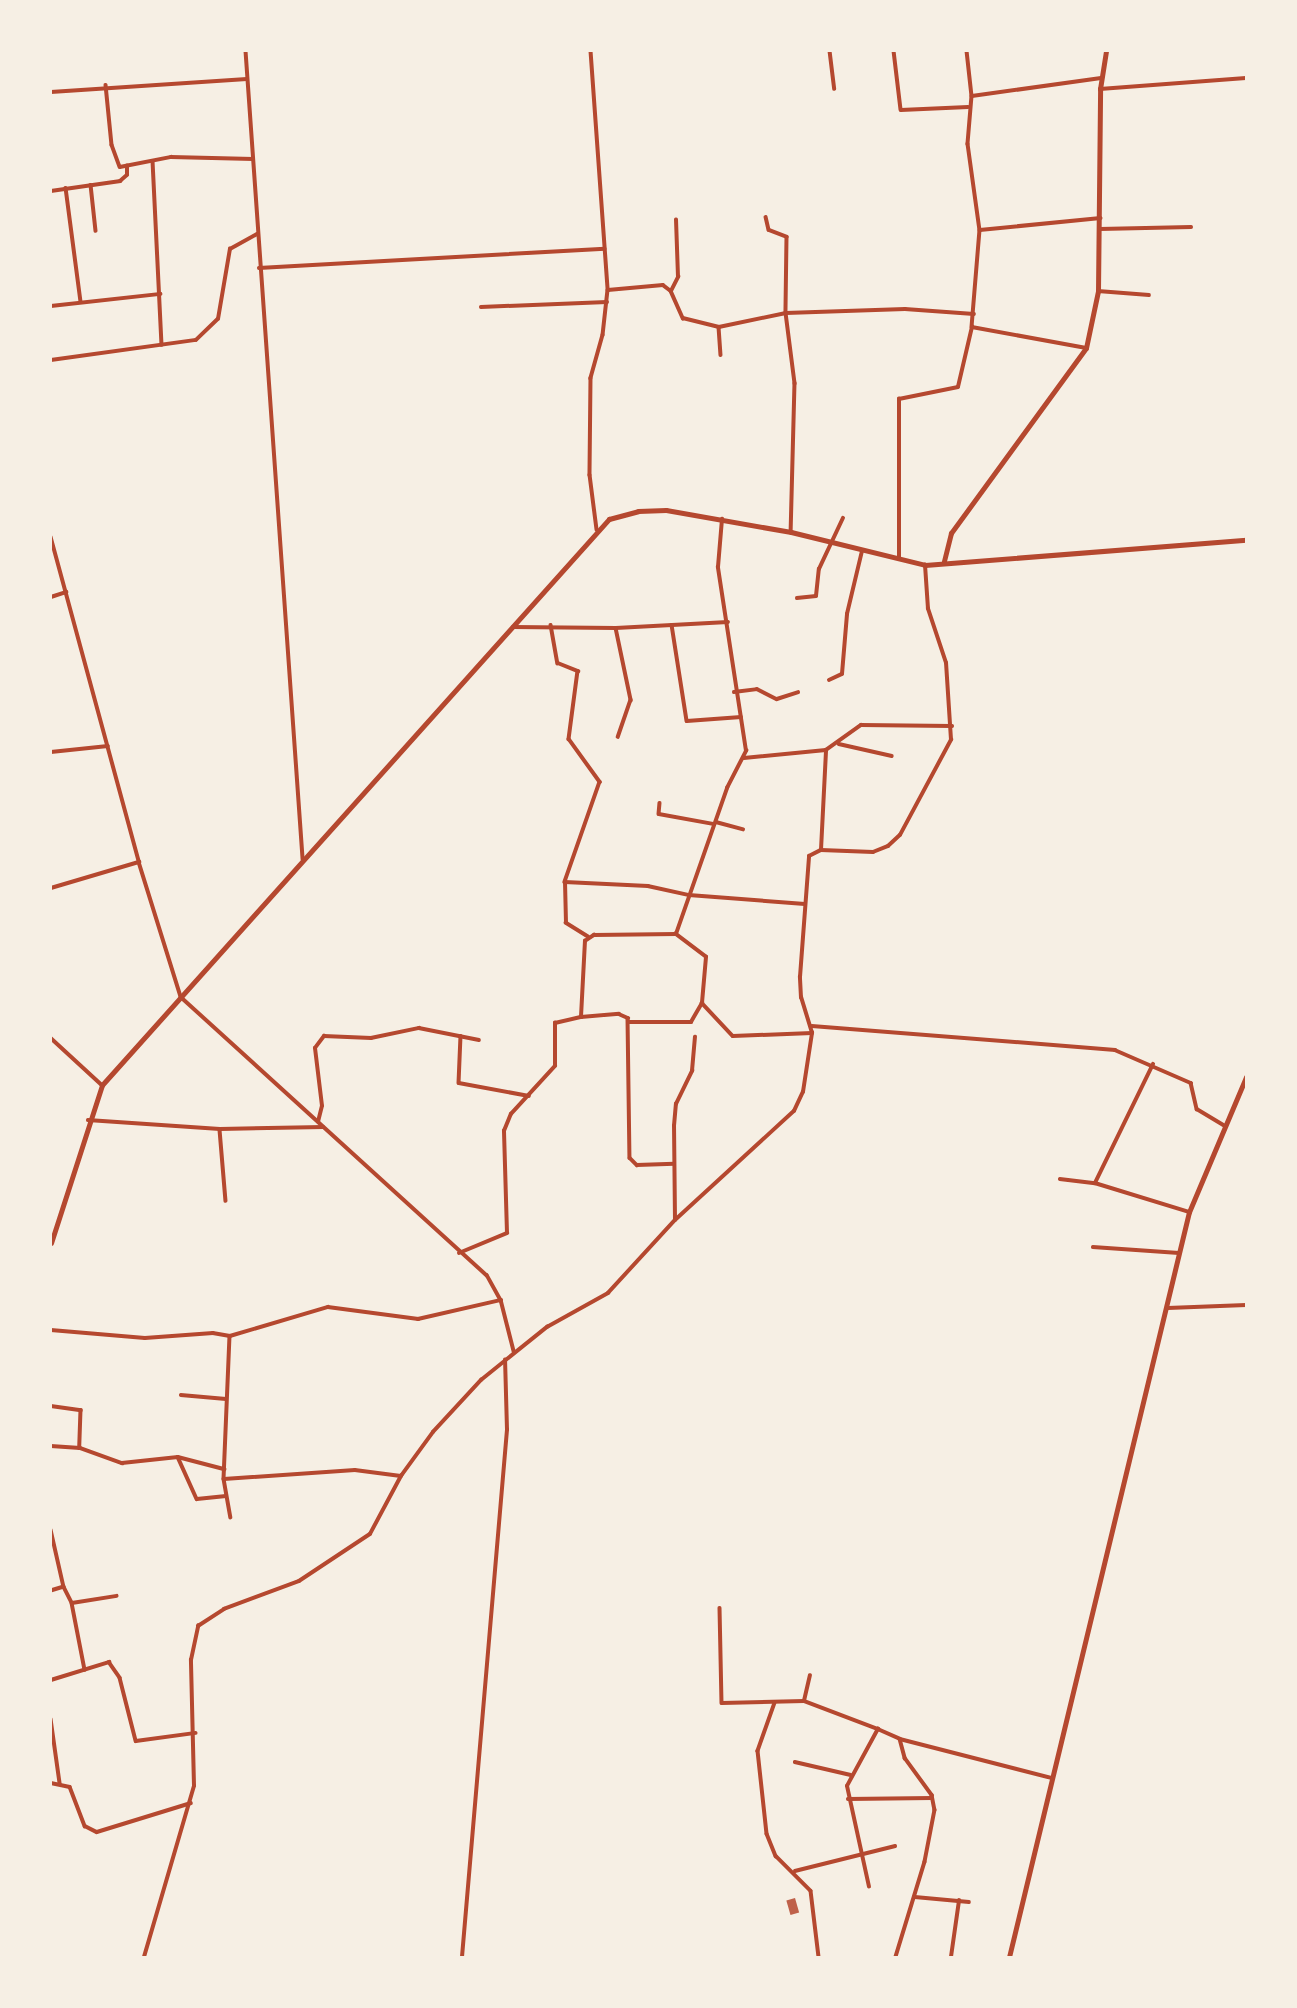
<!DOCTYPE html>
<html>
<head>
<meta charset="utf-8">
<style>
  body { margin:0 }
  #map { position:relative; width:1297px; height:2008px; overflow:hidden; background:#f6efe4; font-family:Commissioner,sans-serif }
  div>[style] { position:absolute }
  [style*='--x'] { left:calc(var(--x)*1px); top:calc(var(--y)*1px); width:calc(var(--w)*1px); rotate:calc(var(--a)*1deg) }
  .building>* { inset:0; background:#bf614a; transform-origin:0 0 }
  .minor>* { height:3.5px; margin:-1.75px; padding:0 1.75px; transform-origin:1.75px; border-radius:1.75px; background:#b5482f }
  .tertiary>* { height:5px; margin:-2.5px; padding:0 2.5px; transform-origin:2.5px; border-radius:2.5px; background:#b5482f }
  span { translate:-50% -50%; white-space:nowrap; text-align:center; line-height:1.15; -webkit-text-stroke:7px #f6efe4; paint-order:stroke }
  .frame { position:absolute; inset:0; border:52px solid #f6efe4; pointer-events:none }
</style>
</head>
<body>
<div id="map">
  <div class="building">
    <i style="left:795px;top:1898px;width:15px;height:9px;rotate:74deg"></i>
  </div>
  <div class="minor">
    <i style="--x:246;--y:51;--w:810;--a:85.96"></i>
    <i style="--x:591;--y:51;--w:240;--a:85.9"></i>
    <i style="--x:608;--y:290;--w:45;--a:96.3"></i>
    <i style="--x:603;--y:335;--w:45;--a:105.6"></i>
    <i style="--x:591;--y:378;--w:97;--a:90.6"></i>
    <i style="--x:590;--y:475;--w:55;--a:82.7"></i>
    <i style="--x:830;--y:51;--w:38;--a:83"></i>
    <i style="--x:894;--y:51;--w:59;--a:83.2"></i>
    <i style="--x:901;--y:110;--w:67;--a:-2.6"></i>
    <i style="--x:967;--y:51;--w:45;--a:83.7"></i>
    <i style="--x:972;--y:96;--w:48;--a:94.8"></i>
    <i style="--x:968;--y:144;--w:87;--a:82.1"></i>
    <i style="--x:980;--y:230;--w:97;--a:94.7"></i>
    <i style="--x:972;--y:327;--w:116;--a:10.4"></i>
    <i style="--x:106;--y:85;--w:60;--a:84.3"></i>
    <i style="--x:112;--y:145;--w:23;--a:70"></i>
    <i style="--x:120;--y:167;--w:52;--a:-11.1"></i>
    <i style="--x:171;--y:157;--w:82;--a:1.4"></i>
    <i style="--x:1100;--y:89;--w:146;--a:-4.3"></i>
    <i style="--x:51;--y:92;--w:196;--a:-3.8"></i>
    <i style="--x:972;--y:96;--w:130;--a:-7.9"></i>
    <i style="--x:153;--y:161;--w:184;--a:87.2"></i>
    <i style="--x:91;--y:185;--w:46;--a:83.8"></i>
    <i style="--x:66;--y:188;--w:115;--a:82.5"></i>
    <i style="--x:51;--y:191;--w:70;--a:-8.2"></i>
    <i style="--x:120;--y:181;--w:9;--a:-41"></i>
    <i style="--x:127;--y:175;--w:9;--a:-90"></i>
    <i style="--x:766;--y:217;--w:13;--a:77"></i>
    <i style="--x:769;--y:230;--w:19;--a:21"></i>
    <i style="--x:787;--y:237;--w:76;--a:90.8"></i>
    <i style="--x:786;--y:313;--w:71;--a:82.7"></i>
    <i style="--x:795;--y:383;--w:149;--a:91.5"></i>
    <i style="--x:1100;--y:229;--w:91;--a:-1.3"></i>
    <i style="--x:980;--y:230;--w:121;--a:-5.7"></i>
    <i style="--x:259;--y:268;--w:346;--a:-3.2"></i>
    <i style="--x:608;--y:290;--w:55;--a:-5.2"></i>
    <i style="--x:663;--y:285;--w:10;--a:37"></i>
    <i style="--x:671;--y:291;--w:30;--a:66"></i>
    <i style="--x:683;--y:318;--w:37;--a:14"></i>
    <i style="--x:719;--y:327;--w:68;--a:-11.8"></i>
    <i style="--x:786;--y:313;--w:119;--a:-1.9"></i>
    <i style="--x:905;--y:309;--w:69;--a:4.1"></i>
    <i style="--x:671;--y:291;--w:16;--a:-63"></i>
    <i style="--x:678;--y:277;--w:57;--a:-92"></i>
    <i style="--x:1098;--y:291;--w:51;--a:4.5"></i>
    <i style="--x:51;--y:306;--w:110;--a:-6.3"></i>
    <i style="--x:481;--y:307;--w:126;--a:-2.3"></i>
    <i style="--x:719;--y:327;--w:28;--a:86"></i>
    <i style="--x:51;--y:360;--w:146;--a:-7.9"></i>
    <i style="--x:196;--y:340;--w:30;--a:-44"></i>
    <i style="--x:218;--y:319;--w:71;--a:-80.3"></i>
    <i style="--x:230;--y:249;--w:31;--a:-29"></i>
    <i style="--x:51;--y:537;--w:337;--a:74.8"></i>
    <i style="--x:139;--y:862;--w:141;--a:72.7"></i>
    <i style="--x:181;--y:997;--w:413;--a:42.3"></i>
    <i style="--x:487;--y:1275;--w:29;--a:61"></i>
    <i style="--x:501;--y:1300;--w:53;--a:75.7"></i>
    <i style="--x:899;--y:559;--w:160;--a:-90"></i>
    <i style="--x:899;--y:399;--w:60;--a:-11.5"></i>
    <i style="--x:958;--y:387;--w:62;--a:-76.9"></i>
    <i style="--x:51;--y:597;--w:16;--a:-18"></i>
    <i style="--x:797;--y:598;--w:19;--a:-6"></i>
    <i style="--x:816;--y:596;--w:27;--a:-84"></i>
    <i style="--x:819;--y:569;--w:56;--a:-64.8"></i>
    <i style="--x:551;--y:625;--w:39;--a:80"></i>
    <i style="--x:558;--y:663;--w:22;--a:22"></i>
    <i style="--x:578;--y:671;--w:69;--a:97.5"></i>
    <i style="--x:569;--y:739;--w:53;--a:54.2"></i>
    <i style="--x:600;--y:782;--w:106;--a:109.3"></i>
    <i style="--x:672;--y:625;--w:97;--a:81.1"></i>
    <i style="--x:687;--y:721;--w:54;--a:-4.2"></i>
    <i style="--x:513;--y:627;--w:103;--a:0.6"></i>
    <i style="--x:616;--y:628;--w:112;--a:-3.1"></i>
    <i style="--x:616;--y:628;--w:74;--a:78.2"></i>
    <i style="--x:631;--y:700;--w:39;--a:109"></i>
    <i style="--x:829;--y:680;--w:14;--a:-25"></i>
    <i style="--x:842;--y:674;--w:60;--a:-85.2"></i>
    <i style="--x:847;--y:614;--w:65;--a:-76.6"></i>
    <i style="--x:734;--y:692;--w:23;--a:-7"></i>
    <i style="--x:757;--y:689;--w:22;--a:27"></i>
    <i style="--x:777;--y:699;--w:22;--a:-18"></i>
    <i style="--x:839;--y:744;--w:54;--a:12.8"></i>
    <i style="--x:51;--y:752;--w:57;--a:-6"></i>
    <i style="--x:744;--y:758;--w:82;--a:-5.6"></i>
    <i style="--x:826;--y:750;--w:43;--a:-35.5"></i>
    <i style="--x:861;--y:725;--w:91;--a:0.6"></i>
    <i style="--x:660;--y:803;--w:11;--a:95"></i>
    <i style="--x:659;--y:814;--w:56;--a:10.3"></i>
    <i style="--x:716;--y:822;--w:28;--a:15"></i>
    <i style="--x:821;--y:850;--w:100;--a:-87.1"></i>
    <i style="--x:51;--y:888;--w:92;--a:-16.5"></i>
    <i style="--x:588;--y:937;--w:26;--a:-148"></i>
    <i style="--x:566;--y:923;--w:41;--a:-91.4"></i>
    <i style="--x:565;--y:882;--w:83;--a:2.8"></i>
    <i style="--x:648;--y:886;--w:42;--a:12.4"></i>
    <i style="--x:689;--y:895;--w:116;--a:4.4"></i>
    <i style="--x:702;--y:1003;--w:45;--a:46.8"></i>
    <i style="--x:733;--y:1036;--w:79;--a:-2.2"></i>
    <i style="--x:581;--y:1017;--w:38;--a:-5"></i>
    <i style="--x:619;--y:1014;--w:10;--a:24"></i>
    <i style="--x:628;--y:1018;--w:140;--a:89.2"></i>
    <i style="--x:630;--y:1158;--w:10;--a:45"></i>
    <i style="--x:637;--y:1165;--w:37;--a:-2"></i>
    <i style="--x:629;--y:1022;--w:62;--a:0"></i>
    <i style="--x:691;--y:1022;--w:22;--a:-60"></i>
    <i style="--x:702;--y:1003;--w:46;--a:-85"></i>
    <i style="--x:706;--y:957;--w:38;--a:-143"></i>
    <i style="--x:676;--y:934;--w:155;--a:-70.7"></i>
    <i style="--x:727;--y:788;--w:42;--a:-62.8"></i>
    <i style="--x:746;--y:751;--w:186;--a:-98.7"></i>
    <i style="--x:718;--y:567;--w:48;--a:-85.2"></i>
    <i style="--x:812;--y:1026;--w:304;--a:4.5"></i>
    <i style="--x:1115;--y:1050;--w:83;--a:23.5"></i>
    <i style="--x:1191;--y:1083;--w:27;--a:77"></i>
    <i style="--x:1197;--y:1109;--w:33;--a:31"></i>
    <i style="--x:461;--y:1036;--w:47;--a:92.4"></i>
    <i style="--x:459;--y:1083;--w:71;--a:10.5"></i>
    <i style="--x:51;--y:1038;--w:69;--a:42.7"></i>
    <i style="--x:88;--y:1120;--w:132;--a:3.9"></i>
    <i style="--x:220;--y:1129;--w:103;--a:-1.1"></i>
    <i style="--x:318;--y:1122;--w:16;--a:-76"></i>
    <i style="--x:322;--y:1106;--w:58;--a:-96.9"></i>
    <i style="--x:315;--y:1048;--w:15;--a:-53"></i>
    <i style="--x:324;--y:1036;--w:47;--a:2.4"></i>
    <i style="--x:371;--y:1038;--w:49;--a:-11.8"></i>
    <i style="--x:419;--y:1028;--w:61;--a:11.3"></i>
    <i style="--x:220;--y:1130;--w:71;--a:85.2"></i>
    <i style="--x:1060;--y:1179;--w:35;--a:7"></i>
    <i style="--x:1095;--y:1183;--w:98;--a:17.1"></i>
    <i style="--x:1095;--y:1183;--w:132;--a:-64"></i>
    <i style="--x:675;--y:1220;--w:94;--a:-90.6"></i>
    <i style="--x:674;--y:1126;--w:22;--a:-85"></i>
    <i style="--x:676;--y:1104;--w:37;--a:-64"></i>
    <i style="--x:692;--y:1071;--w:34;--a:-85"></i>
    <i style="--x:1093;--y:1247;--w:86;--a:4"></i>
    <i style="--x:459;--y:1253;--w:52;--a:-22.6"></i>
    <i style="--x:507;--y:1233;--w:102;--a:-91.7"></i>
    <i style="--x:504;--y:1131;--w:18;--a:-68"></i>
    <i style="--x:511;--y:1114;--w:65;--a:-47.5"></i>
    <i style="--x:555;--y:1066;--w:43;--a:-90"></i>
    <i style="--x:555;--y:1023;--w:27;--a:-13"></i>
    <i style="--x:581;--y:1017;--w:76;--a:-87"></i>
    <i style="--x:585;--y:941;--w:11;--a:-34"></i>
    <i style="--x:594;--y:935;--w:82;--a:-0.7"></i>
    <i style="--x:1168;--y:1308;--w:78;--a:-2.2"></i>
    <i style="--x:51;--y:1330;--w:94;--a:4.9"></i>
    <i style="--x:145;--y:1338;--w:68;--a:-4.2"></i>
    <i style="--x:213;--y:1333;--w:17;--a:10"></i>
    <i style="--x:230;--y:1336;--w:102;--a:-16.5"></i>
    <i style="--x:328;--y:1307;--w:91;--a:7.6"></i>
    <i style="--x:418;--y:1319;--w:85;--a:-12.9"></i>
    <i style="--x:230;--y:1336;--w:143;--a:92.4"></i>
    <i style="--x:224;--y:1479;--w:39;--a:80"></i>
    <i style="--x:181;--y:1395;--w:45;--a:5.1"></i>
    <i style="--x:51;--y:1406;--w:30;--a:8"></i>
    <i style="--x:81;--y:1410;--w:38;--a:92"></i>
    <i style="--x:51;--y:1446;--w:29;--a:4"></i>
    <i style="--x:80;--y:1448;--w:45;--a:19.7"></i>
    <i style="--x:122;--y:1463;--w:56;--a:-6.1"></i>
    <i style="--x:178;--y:1457;--w:48;--a:14.6"></i>
    <i style="--x:178;--y:1457;--w:46;--a:65.7"></i>
    <i style="--x:197;--y:1499;--w:29;--a:-6"></i>
    <i style="--x:224;--y:1479;--w:131;--a:-3.9"></i>
    <i style="--x:355;--y:1470;--w:46;--a:7.4"></i>
    <i style="--x:51;--y:1530;--w:58;--a:77.2"></i>
    <i style="--x:64;--y:1587;--w:14;--a:163"></i>
    <i style="--x:64;--y:1587;--w:18;--a:63"></i>
    <i style="--x:72;--y:1603;--w:68;--a:79"></i>
    <i style="--x:72;--y:1603;--w:45;--a:-9"></i>
    <i style="--x:720;--y:1608;--w:95;--a:88.8"></i>
    <i style="--x:722;--y:1703;--w:82;--a:-1.4"></i>
    <i style="--x:804;--y:1701;--w:79;--a:20.7"></i>
    <i style="--x:878;--y:1729;--w:24;--a:24"></i>
    <i style="--x:900;--y:1739;--w:20;--a:75"></i>
    <i style="--x:905;--y:1758;--w:46;--a:53.9"></i>
    <i style="--x:932;--y:1795;--w:15;--a:79"></i>
    <i style="--x:935;--y:1810;--w:53;--a:100.9"></i>
    <i style="--x:925;--y:1862;--w:99;--a:107"></i>
    <i style="--x:51;--y:1680;--w:61;--a:-17.2"></i>
    <i style="--x:109;--y:1662;--w:19;--a:55"></i>
    <i style="--x:120;--y:1678;--w:65;--a:75.7"></i>
    <i style="--x:136;--y:1741;--w:60;--a:-7.7"></i>
    <i style="--x:804;--y:1701;--w:26;--a:-77"></i>
    <i style="--x:775;--y:1703;--w:51;--a:109.5"></i>
    <i style="--x:758;--y:1751;--w:83;--a:83.8"></i>
    <i style="--x:767;--y:1834;--w:24;--a:68"></i>
    <i style="--x:776;--y:1856;--w:49;--a:45"></i>
    <i style="--x:811;--y:1891;--w:66;--a:83.1"></i>
    <i style="--x:51;--y:1719;--w:65;--a:82"></i>
    <i style="--x:900;--y:1739;--w:157;--a:14.4"></i>
    <i style="--x:795;--y:1762;--w:57;--a:13.1"></i>
    <i style="--x:51;--y:1783;--w:19;--a:12"></i>
    <i style="--x:70;--y:1787;--w:42;--a:69"></i>
    <i style="--x:85;--y:1826;--w:13;--a:27"></i>
    <i style="--x:97;--y:1832;--w:98;--a:-17.1"></i>
    <i style="--x:848;--y:1799;--w:84;--a:-0.7"></i>
    <i style="--x:795;--y:1871;--w:103;--a:-14"></i>
    <i style="--x:869;--y:1887;--w:103;--a:-102.3"></i>
    <i style="--x:847;--y:1786;--w:65;--a:-61.5"></i>
    <i style="--x:915;--y:1897;--w:54;--a:5.3"></i>
    <i style="--x:144;--y:1957;--w:178;--a:-73.7"></i>
    <i style="--x:194;--y:1786;--w:126;--a:-91.4"></i>
    <i style="--x:191;--y:1660;--w:35;--a:-78"></i>
    <i style="--x:198;--y:1626;--w:31;--a:-33"></i>
    <i style="--x:224;--y:1609;--w:80;--a:-20.5"></i>
    <i style="--x:299;--y:1581;--w:85;--a:-33.5"></i>
    <i style="--x:370;--y:1534;--w:66;--a:-61.9"></i>
    <i style="--x:401;--y:1476;--w:54;--a:-54"></i>
    <i style="--x:433;--y:1432;--w:71;--a:-47.3"></i>
    <i style="--x:481;--y:1380;--w:85;--a:-38.8"></i>
    <i style="--x:547;--y:1327;--w:70;--a:-29.1"></i>
    <i style="--x:608;--y:1293;--w:99;--a:-47.5"></i>
    <i style="--x:675;--y:1220;--w:161;--a:-42.5"></i>
    <i style="--x:794;--y:1111;--w:21;--a:-65"></i>
    <i style="--x:803;--y:1092;--w:60;--a:-81.3"></i>
    <i style="--x:812;--y:1033;--w:37;--a:-107"></i>
    <i style="--x:801;--y:998;--w:21;--a:-93"></i>
    <i style="--x:800;--y:977;--w:121;--a:-85.7"></i>
    <i style="--x:809;--y:856;--w:13;--a:-27"></i>
    <i style="--x:821;--y:850;--w:52;--a:2.2"></i>
    <i style="--x:873;--y:852;--w:16;--a:-22"></i>
    <i style="--x:888;--y:846;--w:16;--a:-43"></i>
    <i style="--x:900;--y:835;--w:108;--a:-61.8"></i>
    <i style="--x:951;--y:740;--w:77;--a:-93.7"></i>
    <i style="--x:946;--y:663;--w:57;--a:-108.4"></i>
    <i style="--x:928;--y:609;--w:44;--a:-93.9"></i>
    <i style="--x:462;--y:1957;--w:529;--a:-85.12"></i>
    <i style="--x:507;--y:1430;--w:70;--a:-91.6"></i>
    <i style="--x:951;--y:1957;--w:57;--a:-81.9"></i>
  </div>
  <div class="tertiary">
    <i style="--x:944;--y:561;--w:29;--a:-76"></i>
    <i style="--x:951;--y:533;--w:229;--a:-53.9"></i>
    <i style="--x:1086;--y:348;--w:58;--a:-78.1"></i>
    <i style="--x:1098;--y:291;--w:202;--a:-89.4"></i>
    <i style="--x:1100;--y:89;--w:38;--a:-81"></i>
    <i style="--x:51;--y:1243;--w:166;--a:-72.1"></i>
    <i style="--x:102;--y:1085;--w:760;--a:-48.15"></i>
    <i style="--x:609;--y:519;--w:30;--a:-15"></i>
    <i style="--x:638;--y:511;--w:28;--a:-2"></i>
    <i style="--x:666;--y:510;--w:127;--a:10"></i>
    <i style="--x:791;--y:532;--w:138;--a:13.8"></i>
    <i style="--x:925;--y:565;--w:322;--a:-4.5"></i>
    <i style="--x:1009;--y:1957;--w:766;--a:-76.42"></i>
    <i style="--x:1189;--y:1212;--w:147;--a:-67.1"></i>
  </div>
  <div class="frame"></div>
</div>
</body>
</html>
